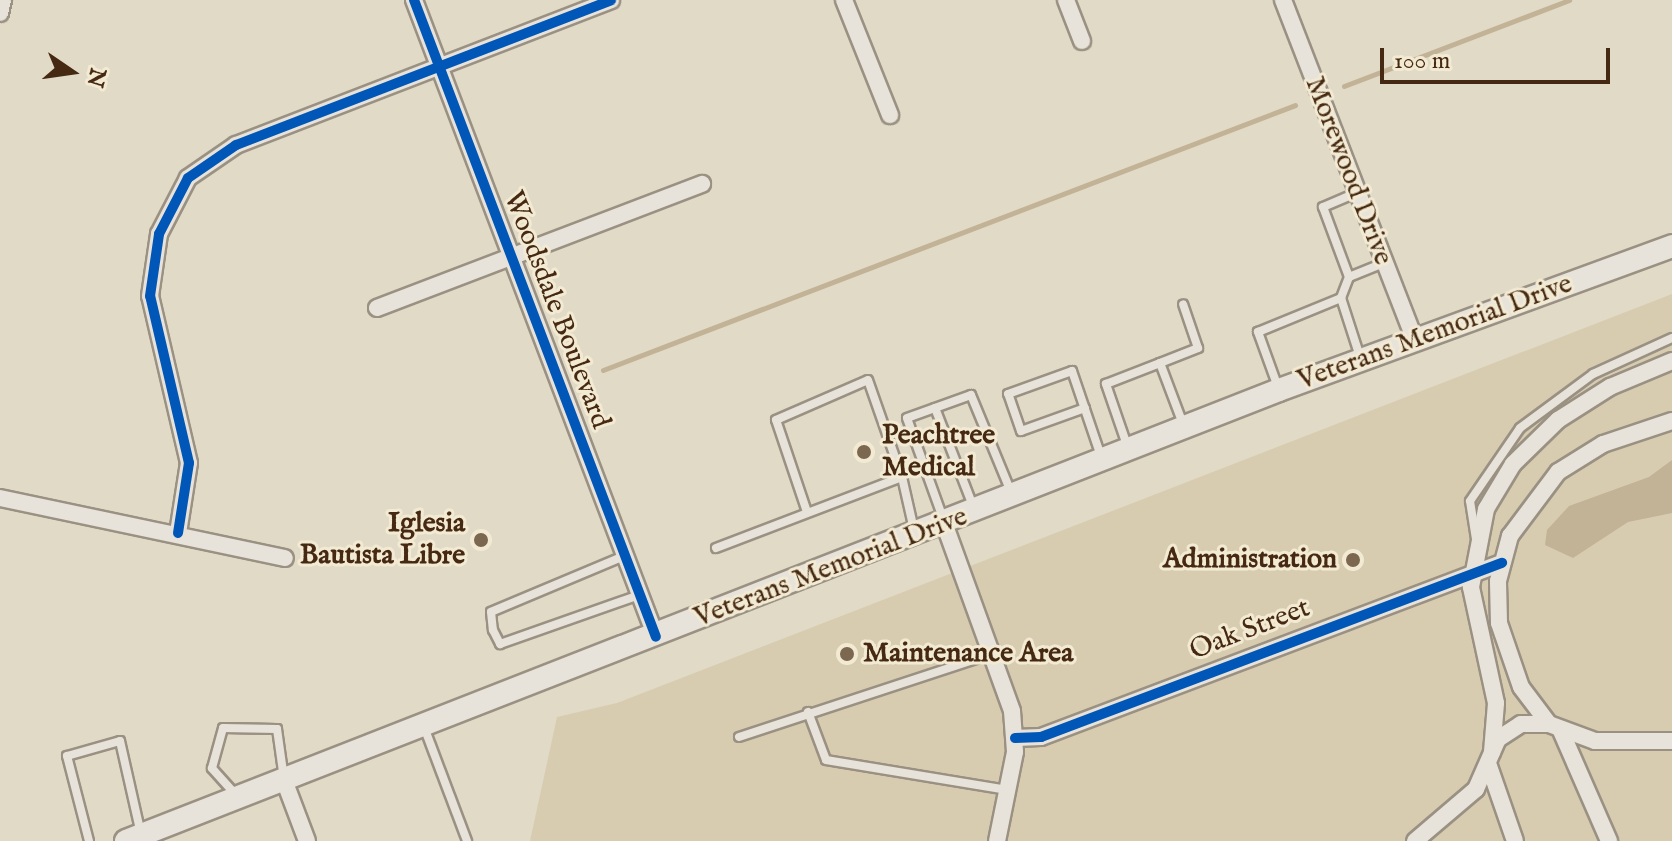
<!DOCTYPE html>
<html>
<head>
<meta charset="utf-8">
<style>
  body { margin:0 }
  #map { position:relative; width:1672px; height:841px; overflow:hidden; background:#e1dac6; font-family:"IM FELL English",serif }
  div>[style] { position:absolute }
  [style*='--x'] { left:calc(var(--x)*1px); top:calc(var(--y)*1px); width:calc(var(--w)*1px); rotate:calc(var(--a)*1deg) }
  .green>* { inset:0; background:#d8ccb0 }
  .water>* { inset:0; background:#c2b296 }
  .stream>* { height:5px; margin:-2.5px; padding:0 2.5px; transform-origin:2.5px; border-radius:2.5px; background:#c2b296 }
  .roads { filter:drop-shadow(2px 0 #9a9183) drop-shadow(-2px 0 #9a9183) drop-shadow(0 2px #9a9183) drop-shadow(0 -2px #9a9183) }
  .lane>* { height:8px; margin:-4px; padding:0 4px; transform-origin:4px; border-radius:4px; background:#e8e3da }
  .street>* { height:16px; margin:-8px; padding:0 8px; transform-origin:8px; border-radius:8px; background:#e8e3da }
  .secondary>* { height:22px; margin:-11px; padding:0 11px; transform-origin:11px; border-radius:11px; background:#e8e3da }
  .cycleway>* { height:10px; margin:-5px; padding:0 5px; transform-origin:5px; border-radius:5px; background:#0057b8 }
  .dots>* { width:22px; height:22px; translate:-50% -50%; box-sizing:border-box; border:4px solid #f3ead3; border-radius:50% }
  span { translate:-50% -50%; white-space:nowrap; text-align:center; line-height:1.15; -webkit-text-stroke:6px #f3ead3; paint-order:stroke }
  .street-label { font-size:28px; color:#462912 }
  .poi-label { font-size:28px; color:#462912; font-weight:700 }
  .left { translate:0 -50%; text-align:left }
  .right { translate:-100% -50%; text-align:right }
  .north { position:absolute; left:32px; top:32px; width:80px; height:80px; -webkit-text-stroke:6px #f3ead3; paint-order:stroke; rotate:103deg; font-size:22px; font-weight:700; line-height:32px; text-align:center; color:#462912 }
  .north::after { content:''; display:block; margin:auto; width:28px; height:36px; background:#462912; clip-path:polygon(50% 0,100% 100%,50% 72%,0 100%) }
  .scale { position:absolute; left:1380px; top:48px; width:230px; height:36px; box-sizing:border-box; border:4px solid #462912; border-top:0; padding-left:10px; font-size:24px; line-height:28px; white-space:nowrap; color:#462912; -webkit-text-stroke:6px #f3ead3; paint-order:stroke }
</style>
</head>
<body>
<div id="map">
  <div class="green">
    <i style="clip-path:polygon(1672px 294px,1672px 841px,530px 841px,557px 717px,617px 703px)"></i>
  </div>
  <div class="water">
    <i style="clip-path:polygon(1672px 460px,1672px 513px,1628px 522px,1573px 558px,1545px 545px,1547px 530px,1569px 506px,1649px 477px)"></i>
  </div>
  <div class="stream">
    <i style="--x:1344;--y:86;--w:241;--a:-20.9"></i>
    <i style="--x:603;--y:370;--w:741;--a:-20.95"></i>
  </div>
  <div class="roads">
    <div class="lane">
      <i style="--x:1356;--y:193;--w:36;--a:157"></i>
      <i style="--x:1323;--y:207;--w:75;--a:69.6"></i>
      <i style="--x:1349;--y:277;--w:22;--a:111"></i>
      <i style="--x:1341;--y:298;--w:62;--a:72.1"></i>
      <i style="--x:1349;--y:277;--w:38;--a:-22"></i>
      <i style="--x:1160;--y:363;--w:41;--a:-21.5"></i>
      <i style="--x:1198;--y:348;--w:46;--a:-108.8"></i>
      <i style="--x:1279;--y:390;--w:62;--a:-109.9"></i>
      <i style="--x:1258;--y:332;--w:90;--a:-22.3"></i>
      <i style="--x:935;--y:408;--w:105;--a:68.8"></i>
      <i style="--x:1085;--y:408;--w:68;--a:160.2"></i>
      <i style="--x:1021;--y:431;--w:39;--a:-109"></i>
      <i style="--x:1008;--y:394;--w:68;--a:-19.8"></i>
      <i style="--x:1072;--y:371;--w:90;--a:71.2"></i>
      <i style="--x:1128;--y:448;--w:68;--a:-109"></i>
      <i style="--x:1106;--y:384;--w:58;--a:-21.3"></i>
      <i style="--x:1160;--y:363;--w:65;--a:69.3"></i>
      <i style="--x:807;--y:512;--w:97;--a:-108.6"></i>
      <i style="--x:776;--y:420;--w:100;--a:-23.5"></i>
      <i style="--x:868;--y:380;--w:103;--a:70.7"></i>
      <i style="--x:944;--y:521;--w:109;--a:-109.8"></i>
      <i style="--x:907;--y:418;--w:68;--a:-19.8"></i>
      <i style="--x:971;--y:395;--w:105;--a:67.6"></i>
      <i style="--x:1476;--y:539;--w:38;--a:-99"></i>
      <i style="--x:1470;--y:501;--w:88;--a:-55.6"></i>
      <i style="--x:1520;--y:428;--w:91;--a:-36.5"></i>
      <i style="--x:1593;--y:374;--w:87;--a:-24.5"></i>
      <i style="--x:716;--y:548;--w:199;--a:-20.9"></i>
      <i style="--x:902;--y:477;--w:54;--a:77.2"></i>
      <i style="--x:624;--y:556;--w:144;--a:157.2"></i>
      <i style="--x:491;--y:612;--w:18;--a:84"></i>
      <i style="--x:493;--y:630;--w:16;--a:63"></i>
      <i style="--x:500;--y:644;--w:147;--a:-19.4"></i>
      <i style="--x:808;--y:712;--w:51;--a:69.4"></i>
      <i style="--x:826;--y:760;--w:184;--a:9.4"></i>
      <i style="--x:424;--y:727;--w:122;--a:69.3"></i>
      <i style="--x:739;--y:737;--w:265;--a:-18.2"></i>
      <i style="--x:236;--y:795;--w:36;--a:-132"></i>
      <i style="--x:212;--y:768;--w:41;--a:-74.6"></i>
      <i style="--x:223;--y:728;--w:54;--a:1.1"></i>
      <i style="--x:277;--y:729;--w:50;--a:82"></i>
      <i style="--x:89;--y:841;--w:88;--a:-104.5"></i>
      <i style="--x:67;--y:756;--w:55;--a:-15.8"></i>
      <i style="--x:120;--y:741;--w:95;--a:77.3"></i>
    </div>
    <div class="street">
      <i style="--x:414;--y:0;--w:681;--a:69.2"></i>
      <i style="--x:844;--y:0;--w:124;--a:68.2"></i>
      <i style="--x:1066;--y:0;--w:44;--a:68.7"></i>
      <i style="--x:1283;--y:0;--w:366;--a:68.8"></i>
      <i style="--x:0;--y:13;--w:13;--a:-77"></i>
      <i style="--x:377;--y:308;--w:348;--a:-20.9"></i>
      <i style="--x:0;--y:498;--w:291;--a:11.9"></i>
      <i style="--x:944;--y:523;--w:200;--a:70.1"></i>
      <i style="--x:1012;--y:711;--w:41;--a:85.8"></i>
      <i style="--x:1015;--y:752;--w:91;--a:101.4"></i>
      <i style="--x:178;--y:533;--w:71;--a:-81.1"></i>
      <i style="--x:189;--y:463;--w:171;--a:-103.1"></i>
      <i style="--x:150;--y:296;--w:63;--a:-81.7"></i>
      <i style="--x:159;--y:234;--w:63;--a:-62.6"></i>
      <i style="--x:188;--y:178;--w:58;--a:-34.5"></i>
      <i style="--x:236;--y:145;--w:402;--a:-21.1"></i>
      <i style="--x:1549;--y:724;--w:46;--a:-127.1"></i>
      <i style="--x:1521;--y:687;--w:68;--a:-109"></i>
      <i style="--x:1499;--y:623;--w:42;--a:-91.4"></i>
      <i style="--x:1498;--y:581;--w:47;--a:-75.1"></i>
      <i style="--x:1510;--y:536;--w:80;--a:-53.1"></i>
      <i style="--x:1558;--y:472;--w:53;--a:-31.9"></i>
      <i style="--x:1603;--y:444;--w:73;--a:-18.4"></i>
      <i style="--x:1561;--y:731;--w:120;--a:66.4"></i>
      <i style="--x:1015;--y:738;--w:26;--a:-2"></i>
      <i style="--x:1041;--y:737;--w:493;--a:-20.7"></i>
      <i style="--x:1492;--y:752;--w:49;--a:-85.3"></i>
      <i style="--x:1496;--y:703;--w:119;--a:-102.2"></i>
      <i style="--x:1471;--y:587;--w:79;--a:-79.1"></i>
      <i style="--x:1486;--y:509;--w:52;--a:-59"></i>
      <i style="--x:1513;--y:464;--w:63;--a:-44.4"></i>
      <i style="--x:1558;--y:420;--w:62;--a:-32.4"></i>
      <i style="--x:1610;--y:387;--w:67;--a:-22.8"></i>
      <i style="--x:1489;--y:766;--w:79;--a:70.9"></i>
      <i style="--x:284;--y:780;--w:65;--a:69.3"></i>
      <i style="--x:1415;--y:841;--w:80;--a:-40.4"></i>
      <i style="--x:1476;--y:789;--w:55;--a:-66.3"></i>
      <i style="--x:1498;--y:739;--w:27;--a:-33"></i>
      <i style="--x:1521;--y:724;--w:28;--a:0"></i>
      <i style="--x:1549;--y:724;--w:49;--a:20.3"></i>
      <i style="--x:1595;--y:741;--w:77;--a:0"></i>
    </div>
    <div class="secondary">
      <i style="--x:126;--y:841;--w:1238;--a:-21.36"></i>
      <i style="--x:1279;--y:390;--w:419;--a:-20.1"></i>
    </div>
  </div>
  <div class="cycleway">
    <i style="--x:414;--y:0;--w:681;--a:69.2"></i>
    <i style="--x:178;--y:533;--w:71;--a:-81.1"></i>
    <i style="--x:189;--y:463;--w:171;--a:-103.1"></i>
    <i style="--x:150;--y:296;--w:63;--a:-81.7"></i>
    <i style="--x:159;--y:234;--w:63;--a:-62.6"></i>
    <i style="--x:188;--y:178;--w:58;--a:-34.5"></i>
    <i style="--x:236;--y:145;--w:402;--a:-21.1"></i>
    <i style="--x:1015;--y:738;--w:26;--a:-2"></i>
    <i style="--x:1041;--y:737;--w:493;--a:-20.7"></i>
  </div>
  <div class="dots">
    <i style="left:864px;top:452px;background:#7c6751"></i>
    <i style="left:481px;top:540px;background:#7c6751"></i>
    <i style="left:1353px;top:560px;background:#7c6751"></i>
    <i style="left:847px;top:654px;background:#7c6751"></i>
  </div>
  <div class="street-label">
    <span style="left:1348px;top:171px;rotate:69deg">Morewood Drive</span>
    <span style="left:556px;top:310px;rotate:69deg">Woodsdale Boulevard</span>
    <span style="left:1435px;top:333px;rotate:-20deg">Veterans Memorial Drive</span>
    <span style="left:831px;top:568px;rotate:-21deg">Veterans Memorial Drive</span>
    <span style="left:1250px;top:630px;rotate:-21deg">Oak Street</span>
  </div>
  <div class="poi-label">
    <span class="left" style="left:882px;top:452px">Peachtree<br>Medical</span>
    <span class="right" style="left:465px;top:540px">Iglesia<br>Bautista Libre</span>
    <span class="right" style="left:1337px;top:560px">Administration</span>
    <span class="left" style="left:863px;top:654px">Maintenance Area</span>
  </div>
  <div class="north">N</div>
  <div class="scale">100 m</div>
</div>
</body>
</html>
